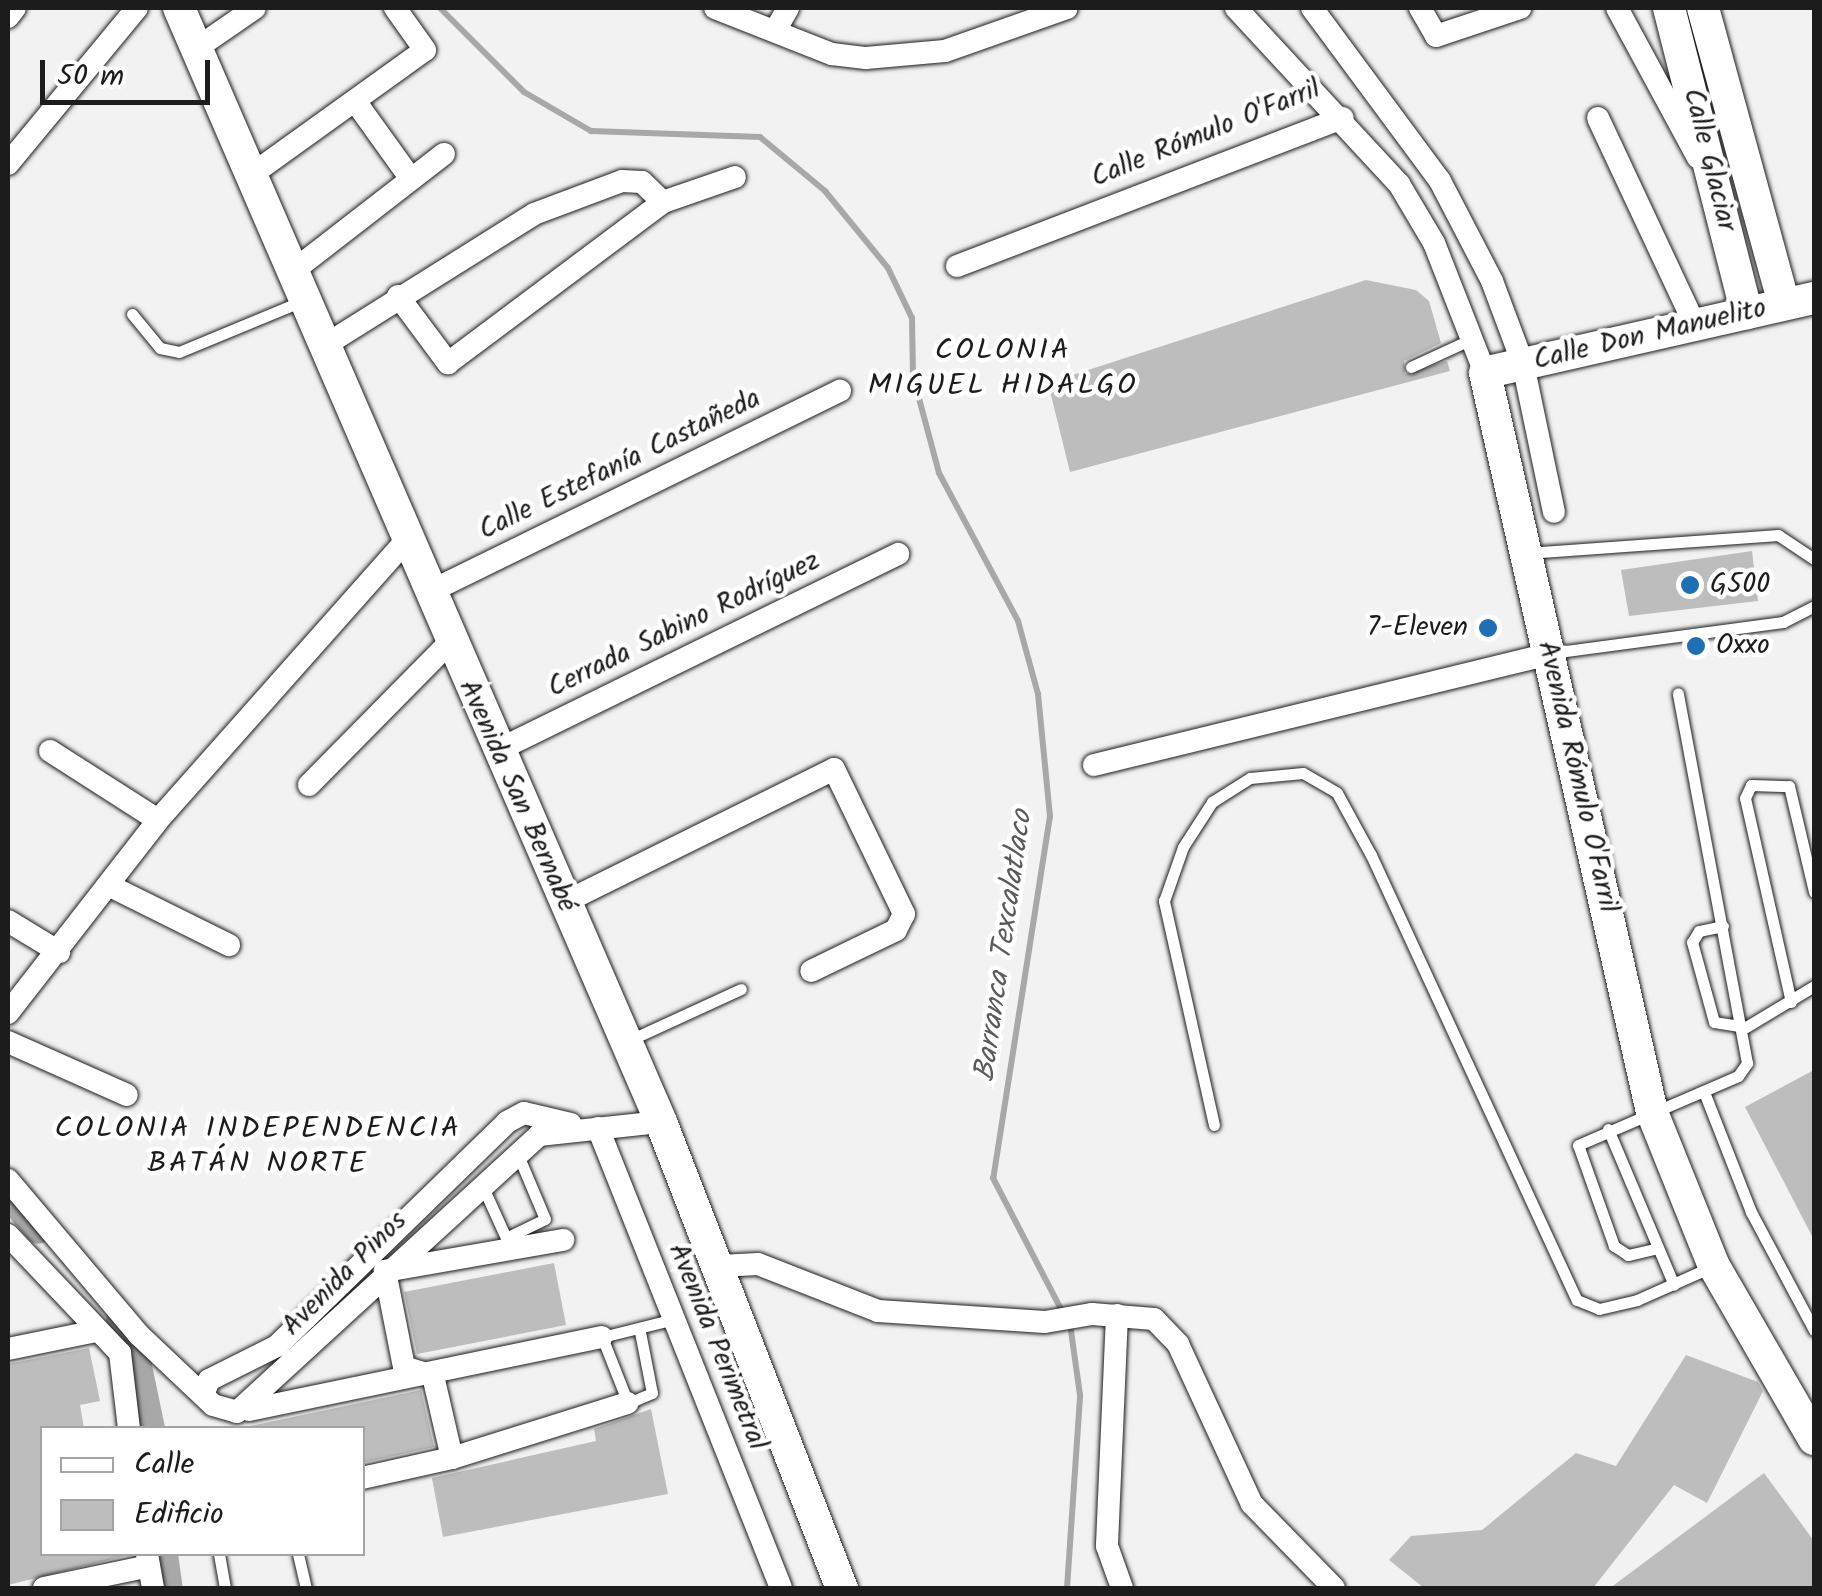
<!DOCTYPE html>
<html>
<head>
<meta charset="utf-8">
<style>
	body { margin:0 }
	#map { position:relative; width:1822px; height:1596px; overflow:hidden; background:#f2f2f2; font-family:Kalam,sans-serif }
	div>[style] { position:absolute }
	.stream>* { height:6px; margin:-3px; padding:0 3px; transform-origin:3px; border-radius:3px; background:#a8a8a8 }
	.canal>* { height:25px; margin:-12.5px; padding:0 12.5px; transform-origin:12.5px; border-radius:12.5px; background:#a8a8a8 }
	.building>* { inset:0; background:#bdbdbd }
	.roads { filter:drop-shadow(0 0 2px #1c1c1c) drop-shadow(0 0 2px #1c1c1c) }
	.lane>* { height:11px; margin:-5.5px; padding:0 5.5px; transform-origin:5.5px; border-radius:5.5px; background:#fff }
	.street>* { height:22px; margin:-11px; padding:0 11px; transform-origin:11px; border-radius:11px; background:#fff }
	.secondary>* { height:32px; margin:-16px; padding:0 16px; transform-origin:16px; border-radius:16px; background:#fff }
	.dots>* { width:28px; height:28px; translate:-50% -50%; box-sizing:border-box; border:5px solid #fff; border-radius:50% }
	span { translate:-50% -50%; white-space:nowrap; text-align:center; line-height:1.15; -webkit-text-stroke:9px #fff; paint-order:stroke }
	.street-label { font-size:28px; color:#1c1c1c }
	.poi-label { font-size:28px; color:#1c1c1c }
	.left { translate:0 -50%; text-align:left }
	.right { translate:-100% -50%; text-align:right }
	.neighbourhood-label { font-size:30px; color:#1c1c1c; letter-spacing:2.5px }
	.water-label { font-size:30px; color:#5b5b5b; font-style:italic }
	.frame { position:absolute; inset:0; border:10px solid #1c1c1c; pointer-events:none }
	.legend { position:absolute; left:40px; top:1426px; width:325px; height:130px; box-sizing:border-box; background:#fff; border:2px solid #a4a4a4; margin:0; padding:12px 18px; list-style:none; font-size:30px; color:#1c1c1c }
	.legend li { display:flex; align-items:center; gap:20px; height:50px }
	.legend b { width:50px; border:2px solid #a4a4a4 }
	.scale { position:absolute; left:40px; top:60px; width:170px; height:45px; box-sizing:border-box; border:5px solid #1c1c1c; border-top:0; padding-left:12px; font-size:30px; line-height:35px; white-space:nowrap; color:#1c1c1c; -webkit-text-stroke:8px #fff; paint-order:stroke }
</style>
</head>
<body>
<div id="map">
	<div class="stream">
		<div style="left:440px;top:8px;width:119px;rotate:45deg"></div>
		<div style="left:524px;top:92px;width:78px;rotate:30.2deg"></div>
		<div style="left:591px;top:131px;width:169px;rotate:2deg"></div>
		<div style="left:760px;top:137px;width:85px;rotate:39.7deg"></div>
		<div style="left:825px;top:191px;width:99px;rotate:50.7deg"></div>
		<div style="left:888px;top:268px;width:55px;rotate:64.4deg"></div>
		<div style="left:912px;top:318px;width:58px;rotate:89deg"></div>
		<div style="left:913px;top:376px;width:100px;rotate:75deg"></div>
		<div style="left:939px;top:473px;width:168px;rotate:61.9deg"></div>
		<div style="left:1018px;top:621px;width:76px;rotate:74.7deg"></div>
		<div style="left:1038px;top:694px;width:123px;rotate:84.4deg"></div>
		<div style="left:1050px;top:816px;width:366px;rotate:98.9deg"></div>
		<div style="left:993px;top:1178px;width:152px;rotate:62.6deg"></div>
		<div style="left:1067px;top:1588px;width:193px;rotate:-86.1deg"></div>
		<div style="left:1080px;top:1395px;width:72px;rotate:-98deg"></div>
	</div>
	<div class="canal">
		<div style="left:8px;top:1197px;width:45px;rotate:48.6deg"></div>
		<div style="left:118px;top:1320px;width:23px;rotate:49deg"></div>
		<div style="left:133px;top:1337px;width:93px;rotate:78.2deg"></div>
		<div style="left:165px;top:1554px;width:34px;rotate:82deg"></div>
	</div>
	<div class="building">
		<div style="clip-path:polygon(1366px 280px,1416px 290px,1429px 301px,1441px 343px,1404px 361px,1405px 374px,1447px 361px,1450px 371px,1070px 472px,1048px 383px)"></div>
		<div style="clip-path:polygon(1752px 551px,1758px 601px,1629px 616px,1621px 570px)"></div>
		<div style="clip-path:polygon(1814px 1070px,1814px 1240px,1745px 1107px)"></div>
		<div style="clip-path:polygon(554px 1263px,566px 1325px,417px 1354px,404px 1292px)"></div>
		<div style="clip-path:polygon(89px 1348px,100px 1401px,80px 1405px,84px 1428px,42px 1428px,42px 1554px,125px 1556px,8px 1585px,8px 1364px)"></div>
		<div style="clip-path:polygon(1686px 1355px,1758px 1382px,1763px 1391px,1707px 1503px,1674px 1485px,1593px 1588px,1424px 1588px,1389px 1560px,1411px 1536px,1482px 1530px,1576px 1453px,1616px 1466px)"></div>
		<div style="clip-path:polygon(421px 1390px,434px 1447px,362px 1463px,362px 1428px,241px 1428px)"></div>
		<div style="clip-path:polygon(651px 1409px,668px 1494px,443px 1537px,432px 1478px,596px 1441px,594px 1429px)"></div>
		<div style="clip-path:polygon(1764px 1473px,1814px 1541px,1814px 1588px,1610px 1588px)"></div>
	</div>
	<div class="roads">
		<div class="lane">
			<div style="left:132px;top:314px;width:44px;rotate:50.5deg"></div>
			<div style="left:160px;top:348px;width:19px;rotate:12deg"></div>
			<div style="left:179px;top:352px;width:133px;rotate:-22.5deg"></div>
			<div style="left:1411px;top:367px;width:69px;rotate:-24.7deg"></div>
			<div style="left:1527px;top:553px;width:252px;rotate:-4.1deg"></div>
			<div style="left:1778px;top:535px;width:43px;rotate:33.7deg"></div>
			<div style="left:1551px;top:653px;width:234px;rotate:-7.6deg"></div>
			<div style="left:1783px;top:622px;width:35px;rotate:-27deg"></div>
			<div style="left:1723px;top:926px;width:25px;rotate:168deg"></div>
			<div style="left:1699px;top:931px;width:13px;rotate:122deg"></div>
			<div style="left:1692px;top:942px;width:83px;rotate:74.6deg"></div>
			<div style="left:1714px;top:1022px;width:32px;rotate:9deg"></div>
			<div style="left:1746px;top:1027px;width:79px;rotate:-31.1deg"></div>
			<div style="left:1791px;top:1002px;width:209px;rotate:-102.7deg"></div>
			<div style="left:1745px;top:798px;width:14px;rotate:-65deg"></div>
			<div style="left:1751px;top:785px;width:38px;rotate:2deg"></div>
			<div style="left:1789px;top:786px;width:109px;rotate:76.7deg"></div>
			<div style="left:630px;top:1040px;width:122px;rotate:-24.7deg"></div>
			<div style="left:1704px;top:1092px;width:129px;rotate:68.6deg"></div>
			<div style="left:1751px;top:1212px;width:134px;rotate:61.9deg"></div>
			<div style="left:1214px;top:1125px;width:230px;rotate:-102.6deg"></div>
			<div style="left:1164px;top:901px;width:57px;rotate:-70.6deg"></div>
			<div style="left:1183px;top:847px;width:54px;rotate:-57.2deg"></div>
			<div style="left:1212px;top:802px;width:45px;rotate:-32.3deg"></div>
			<div style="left:1250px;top:778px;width:53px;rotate:-5.4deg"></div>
			<div style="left:1303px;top:773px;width:39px;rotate:30deg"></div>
			<div style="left:1337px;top:793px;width:71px;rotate:61.3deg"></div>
			<div style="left:1371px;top:855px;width:490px;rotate:65.2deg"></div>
			<div style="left:1577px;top:1300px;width:24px;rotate:22deg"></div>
			<div style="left:1599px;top:1309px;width:39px;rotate:-13deg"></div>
			<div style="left:1637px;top:1300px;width:79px;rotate:-24deg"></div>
			<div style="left:1608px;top:1129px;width:169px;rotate:67.1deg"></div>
			<div style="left:482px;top:1185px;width:58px;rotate:65.6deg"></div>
			<div style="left:506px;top:1238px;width:43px;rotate:-26deg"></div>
			<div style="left:545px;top:1219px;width:69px;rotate:-112.9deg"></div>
			<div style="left:1654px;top:1249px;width:27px;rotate:167deg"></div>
			<div style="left:1628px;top:1255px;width:17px;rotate:-147deg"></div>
			<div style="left:1614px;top:1246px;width:107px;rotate:-109.6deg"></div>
			<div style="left:1578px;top:1145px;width:174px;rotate:-23.3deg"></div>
			<div style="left:1738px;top:1076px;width:16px;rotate:-55deg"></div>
			<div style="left:1747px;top:1063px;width:376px;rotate:-100.6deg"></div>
			<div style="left:640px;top:1332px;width:62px;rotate:78.9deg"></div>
			<div style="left:652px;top:1393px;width:26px;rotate:157deg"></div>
			<div style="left:628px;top:1403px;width:71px;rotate:-111.5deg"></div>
			<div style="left:602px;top:1337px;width:74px;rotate:-14deg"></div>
			<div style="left:219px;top:1554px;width:35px;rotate:80deg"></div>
			<div style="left:298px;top:1554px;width:35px;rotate:77deg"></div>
		</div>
		<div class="street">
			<div style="left:715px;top:8px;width:126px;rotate:21.5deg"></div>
			<div style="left:832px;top:54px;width:34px;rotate:7deg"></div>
			<div style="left:866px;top:58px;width:79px;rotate:-5.1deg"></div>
			<div style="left:945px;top:51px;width:129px;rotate:-19.4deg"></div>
			<div style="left:1236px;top:8px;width:240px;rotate:47.2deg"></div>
			<div style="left:1399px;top:184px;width:69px;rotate:59.3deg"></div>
			<div style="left:1434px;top:243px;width:140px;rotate:68.6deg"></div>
			<div style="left:1312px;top:8px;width:215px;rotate:53.5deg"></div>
			<div style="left:1440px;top:181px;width:113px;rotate:62.5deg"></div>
			<div style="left:1492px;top:281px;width:89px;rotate:69.5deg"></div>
			<div style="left:1523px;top:364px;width:151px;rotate:78.2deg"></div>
			<div style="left:1420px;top:8px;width:32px;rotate:60deg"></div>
			<div style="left:1436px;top:36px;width:89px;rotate:-18.4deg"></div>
			<div style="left:1617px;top:8px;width:170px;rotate:61.6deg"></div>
			<div style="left:8px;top:17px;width:11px;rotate:-52deg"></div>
			<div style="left:776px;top:29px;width:24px;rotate:-60deg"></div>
			<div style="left:197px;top:48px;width:70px;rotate:-34.6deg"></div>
			<div style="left:355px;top:101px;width:96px;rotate:54.3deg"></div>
			<div style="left:1598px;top:118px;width:229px;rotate:64.9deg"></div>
			<div style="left:8px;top:164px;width:202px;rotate:-50.4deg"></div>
			<div style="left:251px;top:175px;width:214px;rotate:-35.7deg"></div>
			<div style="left:425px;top:50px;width:52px;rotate:-125.5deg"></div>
			<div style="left:957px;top:266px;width:413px;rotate:-21deg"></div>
			<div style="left:293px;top:271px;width:191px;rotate:-37.8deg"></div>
			<div style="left:398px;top:296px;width:84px;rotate:53.3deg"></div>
			<div style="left:448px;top:363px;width:269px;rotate:-36.8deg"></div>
			<div style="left:663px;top:202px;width:76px;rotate:-19.1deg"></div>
			<div style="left:327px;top:344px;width:244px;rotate:-32.1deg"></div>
			<div style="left:534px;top:214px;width:94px;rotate:-20.6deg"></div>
			<div style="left:622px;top:181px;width:20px;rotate:3deg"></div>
			<div style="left:642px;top:182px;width:29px;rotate:44deg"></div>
			<div style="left:427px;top:593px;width:460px;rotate:-26.1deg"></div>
			<div style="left:50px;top:751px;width:128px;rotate:32.6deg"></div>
			<div style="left:496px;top:751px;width:448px;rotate:-26.1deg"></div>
			<div style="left:1094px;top:765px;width:467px;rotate:-13.7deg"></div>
			<div style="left:309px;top:785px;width:199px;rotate:-45.4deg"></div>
			<div style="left:110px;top:886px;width:133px;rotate:26.4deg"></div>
			<div style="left:565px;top:902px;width:300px;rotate:-26.3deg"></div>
			<div style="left:834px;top:769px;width:161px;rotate:64.2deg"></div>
			<div style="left:904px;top:914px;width:18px;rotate:117deg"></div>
			<div style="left:896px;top:930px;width:94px;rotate:154.2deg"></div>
			<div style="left:8px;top:921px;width:60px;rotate:31.3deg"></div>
			<div style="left:8px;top:1013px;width:244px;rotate:-52.1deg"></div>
			<div style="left:158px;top:820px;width:373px;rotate:-48.4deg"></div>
			<div style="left:8px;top:1042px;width:130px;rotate:24deg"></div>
			<div style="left:598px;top:1128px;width:495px;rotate:68.3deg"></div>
			<div style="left:8px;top:1180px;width:202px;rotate:49.8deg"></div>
			<div style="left:138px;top:1334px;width:103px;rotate:43.4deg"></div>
			<div style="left:213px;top:1405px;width:25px;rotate:16deg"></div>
			<div style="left:237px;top:1412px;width:410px;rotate:-42.5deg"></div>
			<div style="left:539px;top:1135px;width:123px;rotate:-6.1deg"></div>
			<div style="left:8px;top:1235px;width:163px;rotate:46.5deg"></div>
			<div style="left:120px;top:1353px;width:76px;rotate:83.2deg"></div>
			<div style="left:720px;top:1266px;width:38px;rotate:-3deg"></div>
			<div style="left:758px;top:1264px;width:129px;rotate:21.4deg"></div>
			<div style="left:878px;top:1311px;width:167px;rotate:3.8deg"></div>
			<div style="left:1045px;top:1322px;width:48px;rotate:-9.7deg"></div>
			<div style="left:1092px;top:1314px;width:62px;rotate:4.6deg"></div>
			<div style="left:1154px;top:1319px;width:35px;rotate:46deg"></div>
			<div style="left:1178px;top:1344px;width:176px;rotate:65.2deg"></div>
			<div style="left:1252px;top:1504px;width:117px;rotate:45.7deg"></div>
			<div style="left:1117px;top:1315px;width:231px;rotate:92.5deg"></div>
			<div style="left:1107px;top:1546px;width:45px;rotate:70.3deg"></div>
			<div style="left:8px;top:1349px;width:90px;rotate:-11.6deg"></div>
			<div style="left:203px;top:1395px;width:16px;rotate:-68deg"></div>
			<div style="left:209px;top:1380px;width:76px;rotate:-26.6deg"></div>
			<div style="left:277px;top:1346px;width:321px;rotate:-44.2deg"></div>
			<div style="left:507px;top:1122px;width:19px;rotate:-28deg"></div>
			<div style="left:524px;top:1113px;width:48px;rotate:13.2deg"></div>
			<div style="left:249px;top:1410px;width:360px;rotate:-11.7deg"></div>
			<div style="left:452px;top:1458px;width:184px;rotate:-17.4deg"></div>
			<div style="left:362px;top:1478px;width:92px;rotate:-12.5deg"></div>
			<div style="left:452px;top:1458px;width:84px;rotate:-103deg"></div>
			<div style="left:433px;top:1376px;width:30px;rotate:-163deg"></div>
			<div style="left:404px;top:1367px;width:98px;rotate:-101.2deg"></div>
			<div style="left:385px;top:1271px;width:181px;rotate:-9.9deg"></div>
			<div style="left:147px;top:1554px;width:35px;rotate:80deg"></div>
			<div style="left:44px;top:1588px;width:107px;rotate:-11.8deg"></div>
		</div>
		<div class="secondary">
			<div style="left:179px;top:8px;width:1214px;rotate:66.6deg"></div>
			<div style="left:661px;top:1122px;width:500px;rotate:68.8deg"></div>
			<div style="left:1669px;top:8px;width:315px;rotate:75.7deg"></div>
			<div style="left:1703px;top:8px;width:307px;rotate:74.7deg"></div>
			<div style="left:1814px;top:298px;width:337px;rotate:167.2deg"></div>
			<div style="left:1485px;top:373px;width:758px;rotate:77.27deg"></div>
			<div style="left:1652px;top:1112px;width:166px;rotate:68.1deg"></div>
			<div style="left:1714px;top:1266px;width:200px;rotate:60deg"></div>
		</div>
	</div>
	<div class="dots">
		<div style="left:1690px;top:585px;background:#1f6fb2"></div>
		<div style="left:1488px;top:628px;background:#1f6fb2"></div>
		<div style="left:1696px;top:646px;background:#1f6fb2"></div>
	</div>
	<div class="street-label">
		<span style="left:1206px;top:134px;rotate:-22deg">Calle Rómulo O'Farril</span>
		<span style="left:1709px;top:160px;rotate:76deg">Calle Glaciar</span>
		<span style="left:1650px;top:335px;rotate:-13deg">Calle Don Manuelito</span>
		<span style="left:620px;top:465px;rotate:-26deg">Calle Estefanía Castañeda</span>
		<span style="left:684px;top:625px;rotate:-26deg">Cerrada Sabino Rodríguez</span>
		<span style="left:1577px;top:777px;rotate:77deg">Avenida Rómulo O'Farril</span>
		<span style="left:517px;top:796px;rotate:66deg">Avenida San Bernabé</span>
		<span style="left:345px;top:1274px;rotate:-45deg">Avenida Pinos</span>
		<span style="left:717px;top:1347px;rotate:68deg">Avenida Perimetral</span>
	</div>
	<div class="poi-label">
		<span class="left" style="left:1710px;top:585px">G500</span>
		<span class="right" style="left:1468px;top:628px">7-Eleven</span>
		<span class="left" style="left:1716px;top:646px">Oxxo</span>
	</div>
	<div class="neighbourhood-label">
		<span style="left:1003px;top:368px">COLONIA<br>MIGUEL HIDALGO</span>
		<span style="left:258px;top:1146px">COLONIA INDEPENDENCIA<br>BATÁN NORTE</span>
	</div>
	<div class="water-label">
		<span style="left:1004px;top:946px;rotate:-82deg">Barranca Texcalatlaco</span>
	</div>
	<div class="frame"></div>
	<ul class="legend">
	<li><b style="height:12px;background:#fff"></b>Calle</li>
	<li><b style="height:28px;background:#bdbdbd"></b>Edificio</li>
	</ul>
	<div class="scale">50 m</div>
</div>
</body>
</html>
